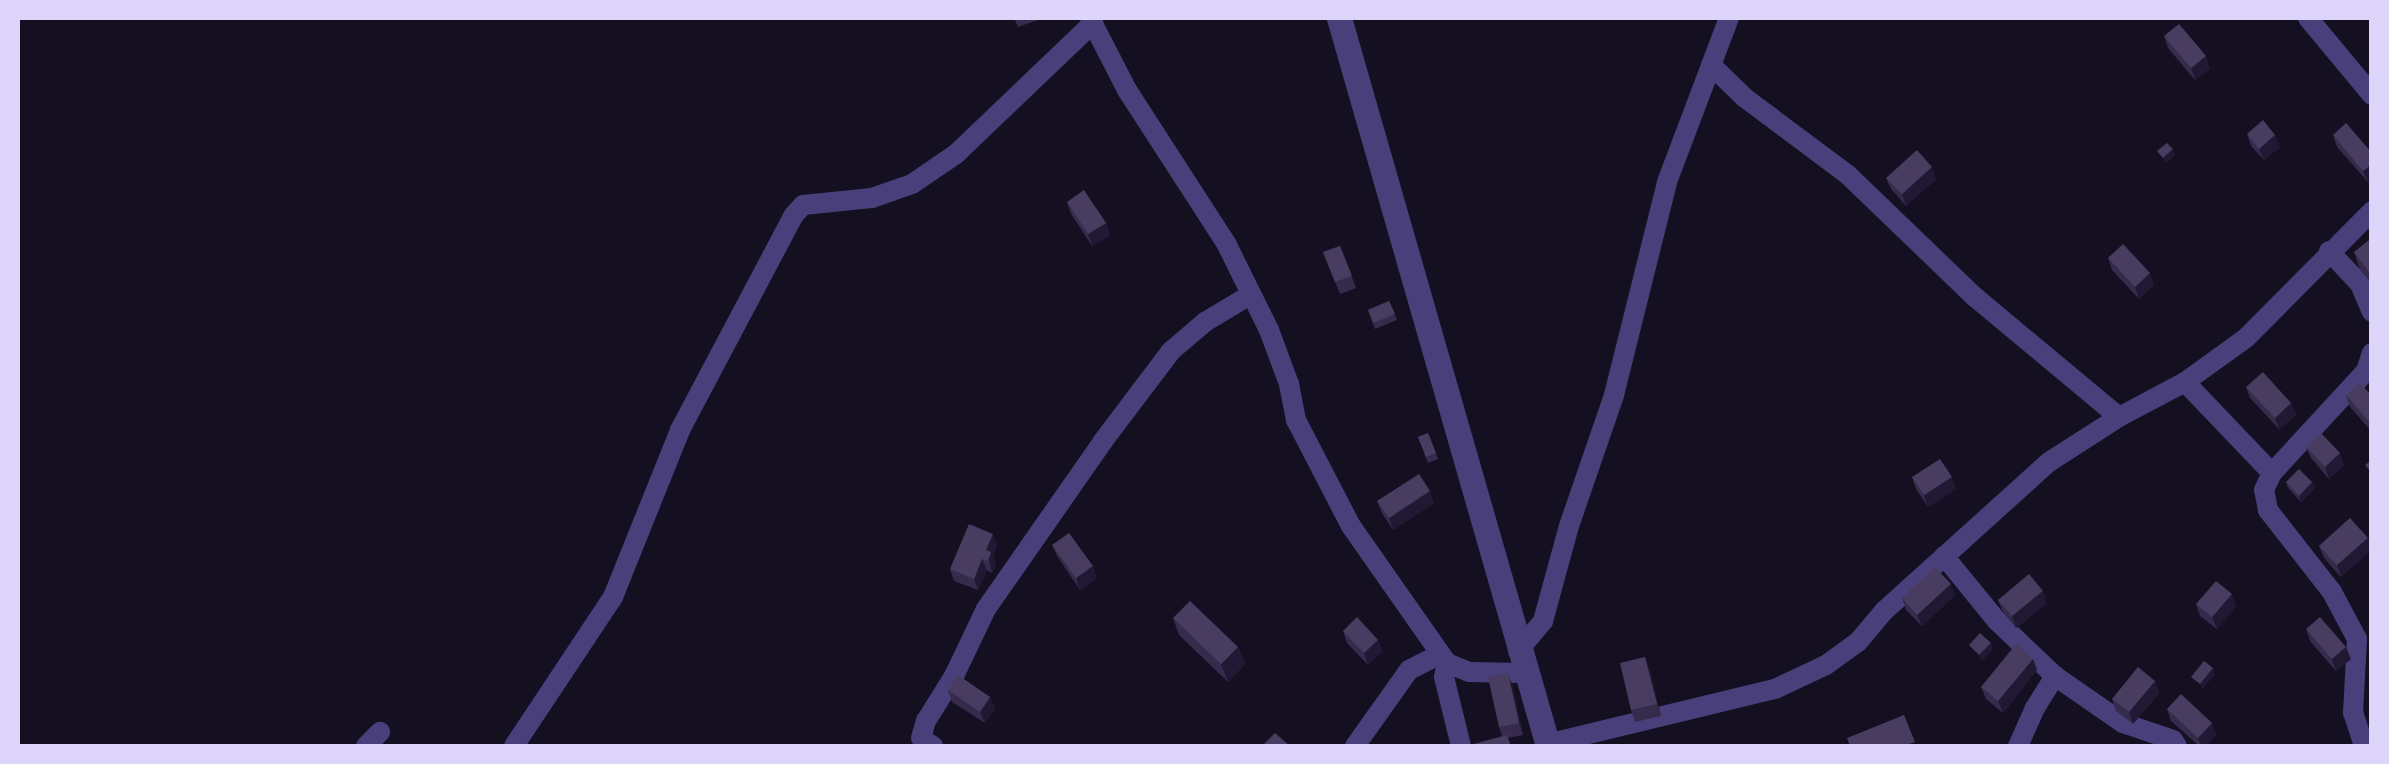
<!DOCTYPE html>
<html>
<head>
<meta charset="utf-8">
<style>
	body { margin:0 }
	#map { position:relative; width:2389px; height:764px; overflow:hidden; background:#151021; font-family:"Nunito Sans",sans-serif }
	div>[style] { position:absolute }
	.minor>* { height:20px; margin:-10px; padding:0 10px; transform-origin:10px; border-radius:10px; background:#49407b }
	.tertiary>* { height:25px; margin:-12.5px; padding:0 12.5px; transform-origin:12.5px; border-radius:12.5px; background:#49407b }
	.wall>* { inset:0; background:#362b4d }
	.shaded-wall>* { inset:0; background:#211834 }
	.building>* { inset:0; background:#483d60 }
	span { translate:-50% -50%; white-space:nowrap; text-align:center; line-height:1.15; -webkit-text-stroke:9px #151021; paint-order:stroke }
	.frame { position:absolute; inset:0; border:20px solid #ded5fa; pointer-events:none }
</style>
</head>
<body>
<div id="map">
	<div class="minor">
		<div style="left:1090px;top:18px;width:81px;rotate:62.8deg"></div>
		<div style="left:1127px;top:90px;width:182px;rotate:57.1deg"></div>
		<div style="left:1226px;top:243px;width:97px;rotate:63.7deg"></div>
		<div style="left:1269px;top:330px;width:58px;rotate:69.7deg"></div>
		<div style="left:1289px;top:384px;width:37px;rotate:79deg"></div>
		<div style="left:1296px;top:420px;width:119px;rotate:62.6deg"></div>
		<div style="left:1351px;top:526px;width:167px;rotate:55deg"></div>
		<div style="left:1447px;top:663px;width:24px;rotate:22deg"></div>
		<div style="left:1469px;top:672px;width:55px;rotate:1deg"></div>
		<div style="left:2308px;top:18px;width:100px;rotate:50.3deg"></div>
		<div style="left:1711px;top:65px;width:47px;rotate:44.1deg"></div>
		<div style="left:1745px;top:98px;width:127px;rotate:36.7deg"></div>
		<div style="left:1847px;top:174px;width:178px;rotate:43.9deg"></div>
		<div style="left:1975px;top:297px;width:187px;rotate:39.8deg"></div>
		<div style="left:2329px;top:251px;width:45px;rotate:46.8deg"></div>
		<div style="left:2360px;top:284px;width:30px;rotate:67deg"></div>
		<div style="left:2185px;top:382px;width:126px;rotate:46.3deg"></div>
		<div style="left:1944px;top:556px;width:84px;rotate:50.8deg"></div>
		<div style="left:1997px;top:621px;width:80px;rotate:43.5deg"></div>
		<div style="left:2055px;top:676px;width:83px;rotate:34.7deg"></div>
		<div style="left:2123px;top:723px;width:53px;rotate:18.8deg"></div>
		<div style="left:2173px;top:740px;width:7px;rotate:56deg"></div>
		<div style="left:1518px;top:651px;width:39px;rotate:-50deg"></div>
		<div style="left:1543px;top:621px;width:98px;rotate:-74.7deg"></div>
		<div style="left:1569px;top:526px;width:139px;rotate:-71deg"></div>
		<div style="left:1614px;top:395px;width:219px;rotate:-76deg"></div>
		<div style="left:1667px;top:182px;width:175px;rotate:-69.3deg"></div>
		<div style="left:1447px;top:663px;width:14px;rotate:102deg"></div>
		<div style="left:1444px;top:677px;width:71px;rotate:76.2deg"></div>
		<div style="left:1547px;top:744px;width:235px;rotate:-13.6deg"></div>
		<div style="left:1775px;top:689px;width:56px;rotate:-25.2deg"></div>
		<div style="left:1826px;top:665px;width:39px;rotate:-36deg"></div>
		<div style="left:1858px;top:642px;width:40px;rotate:-50deg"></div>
		<div style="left:1884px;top:611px;width:222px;rotate:-42.1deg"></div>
		<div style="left:2049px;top:462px;width:83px;rotate:-32.7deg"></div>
		<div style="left:2119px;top:417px;width:75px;rotate:-27.9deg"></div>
		<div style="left:2185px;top:382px;width:75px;rotate:-35.8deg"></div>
		<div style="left:2246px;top:338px;width:179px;rotate:-45.2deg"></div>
		<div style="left:366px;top:746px;width:20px;rotate:-45deg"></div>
		<div style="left:514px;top:746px;width:179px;rotate:-56.4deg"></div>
		<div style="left:613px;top:597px;width:180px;rotate:-68.1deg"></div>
		<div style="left:680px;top:430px;width:243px;rotate:-62.1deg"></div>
		<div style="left:794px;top:215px;width:13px;rotate:-48deg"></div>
		<div style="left:803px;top:205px;width:69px;rotate:-5.8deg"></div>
		<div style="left:872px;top:198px;width:42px;rotate:-19.3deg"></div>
		<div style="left:912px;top:184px;width:53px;rotate:-34.3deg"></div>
		<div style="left:956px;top:154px;width:190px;rotate:-43.7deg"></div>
		<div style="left:933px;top:746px;width:14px;rotate:-146deg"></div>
		<div style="left:921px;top:738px;width:18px;rotate:-74deg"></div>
		<div style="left:926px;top:721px;width:53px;rotate:-58.1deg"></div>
		<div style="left:954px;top:676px;width:74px;rotate:-64.5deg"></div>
		<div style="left:986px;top:609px;width:205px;rotate:-55.1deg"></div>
		<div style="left:1103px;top:441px;width:113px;rotate:-52.9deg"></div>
		<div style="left:1171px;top:351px;width:45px;rotate:-40.5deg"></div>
		<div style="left:1205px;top:322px;width:52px;rotate:-31deg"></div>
		<div style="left:1355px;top:746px;width:93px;rotate:-54.6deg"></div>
		<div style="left:1409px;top:670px;width:33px;rotate:-27deg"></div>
		<div style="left:2018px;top:746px;width:42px;rotate:-65.9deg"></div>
		<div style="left:2035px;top:708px;width:38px;rotate:-58deg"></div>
		<div style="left:2364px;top:746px;width:35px;rotate:-108deg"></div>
		<div style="left:2353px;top:713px;width:74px;rotate:-86.9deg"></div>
		<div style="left:2357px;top:639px;width:53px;rotate:-118deg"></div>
		<div style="left:2332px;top:592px;width:104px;rotate:-128deg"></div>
		<div style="left:2268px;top:510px;width:20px;rotate:-101deg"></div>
		<div style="left:2264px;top:490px;width:19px;rotate:-65deg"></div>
		<div style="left:2272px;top:473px;width:139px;rotate:-47.3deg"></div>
		<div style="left:2366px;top:371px;width:19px;rotate:-72deg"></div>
	</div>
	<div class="tertiary">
		<div style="left:1339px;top:18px;width:757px;rotate:73.98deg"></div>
	</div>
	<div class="wall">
		<div style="clip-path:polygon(1014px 18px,1044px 18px,1018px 27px)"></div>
		<div style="clip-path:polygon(2164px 36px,2210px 68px,2195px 80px,2168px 48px)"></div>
		<div style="clip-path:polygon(2247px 134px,2280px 147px,2264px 160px,2251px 146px)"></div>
		<div style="clip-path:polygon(2333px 135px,2372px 153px,2372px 179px,2368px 182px,2337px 147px)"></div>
		<div style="clip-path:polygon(1886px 178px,1936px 179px,1906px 206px,1891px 189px)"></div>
		<div style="clip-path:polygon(1067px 202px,1106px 223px,1110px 235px,1092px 246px,1071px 214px)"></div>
		<div style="clip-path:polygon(2372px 238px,2372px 284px,2360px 270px,2354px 252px)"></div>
		<div style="clip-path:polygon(1340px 246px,1356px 288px,1340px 294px,1323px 252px)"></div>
		<div style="clip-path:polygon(2108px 258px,2154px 285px,2139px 299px,2112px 270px)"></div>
		<div style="clip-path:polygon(1389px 301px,1397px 320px,1375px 329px,1368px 310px)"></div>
		<div style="clip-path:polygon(2246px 387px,2291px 403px,2296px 415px,2279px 429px,2250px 398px)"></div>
		<div style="clip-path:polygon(2346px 395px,2372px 396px,2372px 432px,2350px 407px)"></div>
		<div style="clip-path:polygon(1428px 433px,1438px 459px,1428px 463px,1418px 437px)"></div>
		<div style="clip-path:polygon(2306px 447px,2344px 465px,2329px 479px,2311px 458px)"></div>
		<div style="clip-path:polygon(1912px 477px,1956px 489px,1928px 507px,1916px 489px)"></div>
		<div style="clip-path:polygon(2286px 482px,2312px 482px,2315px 488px,2301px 502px,2288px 488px)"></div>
		<div style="clip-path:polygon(1377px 501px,1434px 503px,1393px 530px,1382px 513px)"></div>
		<div style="clip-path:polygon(2350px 518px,2341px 577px,2324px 558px,2319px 546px)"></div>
		<div style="clip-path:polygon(1052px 545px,1097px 578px,1080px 590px,1057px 556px)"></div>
		<div style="clip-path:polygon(997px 546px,993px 556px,996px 564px,992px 573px,987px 570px,978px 590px,954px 581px,950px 569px)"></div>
		<div style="clip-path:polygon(1955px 595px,1922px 626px,1906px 610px,1902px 598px)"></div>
		<div style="clip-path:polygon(1998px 600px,2047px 603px,2016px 628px,2003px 612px)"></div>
		<div style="clip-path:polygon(2196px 604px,2236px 606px,2217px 629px,2200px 616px)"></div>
		<div style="clip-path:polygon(1173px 618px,1238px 647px,1245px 664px,1228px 682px,1179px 635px)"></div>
		<div style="clip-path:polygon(2306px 629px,2351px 659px,2336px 671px,2310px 641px)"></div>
		<div style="clip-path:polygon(1343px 631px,1383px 651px,1368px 665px,1347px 643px)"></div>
		<div style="clip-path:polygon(1645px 657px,1661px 716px,1635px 722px,1631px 710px)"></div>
		<div style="clip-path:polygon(2033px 659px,2037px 670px,2003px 713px,1986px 699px,1981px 687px)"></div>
		<div style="clip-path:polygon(2155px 681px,2159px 693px,2133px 724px,2116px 711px,2112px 699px)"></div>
		<div style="clip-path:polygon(1512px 685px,1523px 735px,1508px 738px,1502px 736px,1499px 727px)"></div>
		<div style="clip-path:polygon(948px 690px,990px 697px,995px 708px,985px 723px,952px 702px)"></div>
		<div style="clip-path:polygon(2167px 709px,2212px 723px,2216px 735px,2205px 746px,2199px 746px,2171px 721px)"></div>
	</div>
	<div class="shaded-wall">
		<div style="clip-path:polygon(2206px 56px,2210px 68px,2195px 80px,2191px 68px)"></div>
		<div style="clip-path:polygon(2275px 135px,2280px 147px,2264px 160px,2259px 149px)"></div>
		<div style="clip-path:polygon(2173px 149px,2175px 155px,2165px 164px,2163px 158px)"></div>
		<div style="clip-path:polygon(2372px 164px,2372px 179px,2368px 182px,2363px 171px)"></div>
		<div style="clip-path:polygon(1932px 167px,1936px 179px,1906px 206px,1902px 194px)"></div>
		<div style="clip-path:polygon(1106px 223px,1110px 235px,1092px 246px,1088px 234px)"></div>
		<div style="clip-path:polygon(2150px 273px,2154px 285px,2139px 299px,2135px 287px)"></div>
		<div style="clip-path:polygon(2291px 403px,2296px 415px,2279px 429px,2275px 418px)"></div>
		<div style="clip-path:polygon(2340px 453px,2344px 465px,2329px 479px,2325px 467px)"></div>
		<div style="clip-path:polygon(1952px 477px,1956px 489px,1928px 507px,1924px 495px)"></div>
		<div style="clip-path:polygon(2312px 482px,2315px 488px,2301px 502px,2299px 496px)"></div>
		<div style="clip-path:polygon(1430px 491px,1434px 503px,1393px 530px,1389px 518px)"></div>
		<div style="clip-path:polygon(993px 534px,997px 546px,993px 556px,996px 564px,992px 573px,986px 550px)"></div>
		<div style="clip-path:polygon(2368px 538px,2372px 550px,2341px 577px,2337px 565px)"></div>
		<div style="clip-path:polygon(982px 559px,987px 570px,978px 590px,974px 579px)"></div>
		<div style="clip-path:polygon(1093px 566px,1097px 578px,1080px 590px,1076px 578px)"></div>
		<div style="clip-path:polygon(1951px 584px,1955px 595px,1922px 626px,1917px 615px)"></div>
		<div style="clip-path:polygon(2043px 591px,2047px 603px,2016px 628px,2012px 616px)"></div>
		<div style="clip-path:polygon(2232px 594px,2236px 606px,2217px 629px,2212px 617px)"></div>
		<div style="clip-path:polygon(1378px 640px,1383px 651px,1368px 665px,1364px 653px)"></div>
		<div style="clip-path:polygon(1991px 643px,1993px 649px,1982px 661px,1979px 655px)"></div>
		<div style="clip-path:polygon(1238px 647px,1245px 664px,1228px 682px,1221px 664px)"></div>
		<div style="clip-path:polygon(2346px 647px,2351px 659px,2336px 671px,2332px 659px)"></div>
		<div style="clip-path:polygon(1645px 657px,1650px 669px,1661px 716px,1657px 704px)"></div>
		<div style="clip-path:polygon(2033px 659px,2037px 670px,2003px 713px,1998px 701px)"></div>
		<div style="clip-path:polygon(2213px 668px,2215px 674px,2202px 690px,2200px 684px)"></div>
		<div style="clip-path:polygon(1508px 673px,1512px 685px,1523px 735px,1519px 723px)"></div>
		<div style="clip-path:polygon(2155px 681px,2159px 693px,2133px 724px,2129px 712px)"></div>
		<div style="clip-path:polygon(990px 697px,995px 708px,985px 723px,980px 712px)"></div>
		<div style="clip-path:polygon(2212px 723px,2216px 735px,2205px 746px,2201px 746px,2198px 738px)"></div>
	</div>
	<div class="building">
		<div style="clip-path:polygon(2179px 24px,2206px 56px,2191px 68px,2164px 36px)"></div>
		<div style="clip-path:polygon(2263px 120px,2275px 135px,2259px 149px,2247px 134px)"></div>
		<div style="clip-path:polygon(2346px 123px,2372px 153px,2372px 164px,2363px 171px,2333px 135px)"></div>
		<div style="clip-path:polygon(2167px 143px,2173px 149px,2163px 158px,2157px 151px)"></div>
		<div style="clip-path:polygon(1917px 150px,1932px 167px,1902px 194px,1886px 178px)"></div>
		<div style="clip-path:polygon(1084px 190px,1106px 223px,1088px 234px,1067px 202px)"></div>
		<div style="clip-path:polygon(2372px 238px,2372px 272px,2370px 273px,2354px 252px)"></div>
		<div style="clip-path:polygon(2123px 244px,2150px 273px,2135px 287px,2108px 258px)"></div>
		<div style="clip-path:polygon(1340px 246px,1352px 276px,1335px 282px,1323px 252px)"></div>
		<div style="clip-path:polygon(1389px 301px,1395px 314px,1373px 323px,1368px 310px)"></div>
		<div style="clip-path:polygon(2263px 372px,2291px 403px,2275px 418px,2246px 387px)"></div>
		<div style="clip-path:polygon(2360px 383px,2372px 396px,2372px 425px,2346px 395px)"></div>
		<div style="clip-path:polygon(1428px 433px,1436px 453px,1426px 457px,1418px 437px)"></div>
		<div style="clip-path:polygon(2321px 433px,2340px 453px,2325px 467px,2306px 447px)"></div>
		<div style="clip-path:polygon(1940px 459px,1952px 477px,1924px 495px,1912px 477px)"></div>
		<div style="clip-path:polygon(2372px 460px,2372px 473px,2365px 465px)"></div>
		<div style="clip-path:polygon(2299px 469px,2312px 482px,2299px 496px,2286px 482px)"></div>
		<div style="clip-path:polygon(1419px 474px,1430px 491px,1389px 518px,1377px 501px)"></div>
		<div style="clip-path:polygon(2350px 518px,2368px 538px,2337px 565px,2319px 546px)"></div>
		<div style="clip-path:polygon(969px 524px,993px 534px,986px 550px,991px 552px,988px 561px,982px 559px,974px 579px,950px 569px)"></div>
		<div style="clip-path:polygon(1069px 533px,1093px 566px,1076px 578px,1052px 545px)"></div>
		<div style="clip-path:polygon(1935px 567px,1951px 584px,1917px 615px,1902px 598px)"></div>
		<div style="clip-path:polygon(2029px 574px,2043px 591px,2012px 616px,1998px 600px)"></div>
		<div style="clip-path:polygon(2216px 581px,2232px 594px,2212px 617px,2196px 604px)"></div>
		<div style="clip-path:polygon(1190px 601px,1238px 647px,1221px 664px,1173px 618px)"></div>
		<div style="clip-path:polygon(1357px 617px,1378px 640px,1364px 653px,1343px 631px)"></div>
		<div style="clip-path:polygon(2320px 617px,2346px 647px,2332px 659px,2306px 629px)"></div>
		<div style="clip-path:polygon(1980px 633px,1991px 643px,1979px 655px,1969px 645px)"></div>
		<div style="clip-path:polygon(2016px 644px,2033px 659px,1998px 701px,1981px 687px)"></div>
		<div style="clip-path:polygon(1645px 657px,1657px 704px,1631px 710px,1620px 663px)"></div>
		<div style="clip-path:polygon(2204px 661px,2213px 668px,2200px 684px,2191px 677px)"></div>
		<div style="clip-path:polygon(2138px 667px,2155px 681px,2129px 712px,2112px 699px)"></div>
		<div style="clip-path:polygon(1508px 673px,1519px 723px,1499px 727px,1488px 677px)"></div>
		<div style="clip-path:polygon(958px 675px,990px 697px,980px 712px,948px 690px)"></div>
		<div style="clip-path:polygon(2181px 694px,2212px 723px,2198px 738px,2167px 709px)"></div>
		<div style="clip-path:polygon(1904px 715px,1915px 742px,1903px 746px,1850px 746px,1847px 738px)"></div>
		<div style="clip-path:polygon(1275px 733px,1290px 746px,1262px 746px)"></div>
		<div style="clip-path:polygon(1507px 735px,1511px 746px,1466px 746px)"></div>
	</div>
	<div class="frame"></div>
</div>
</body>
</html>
